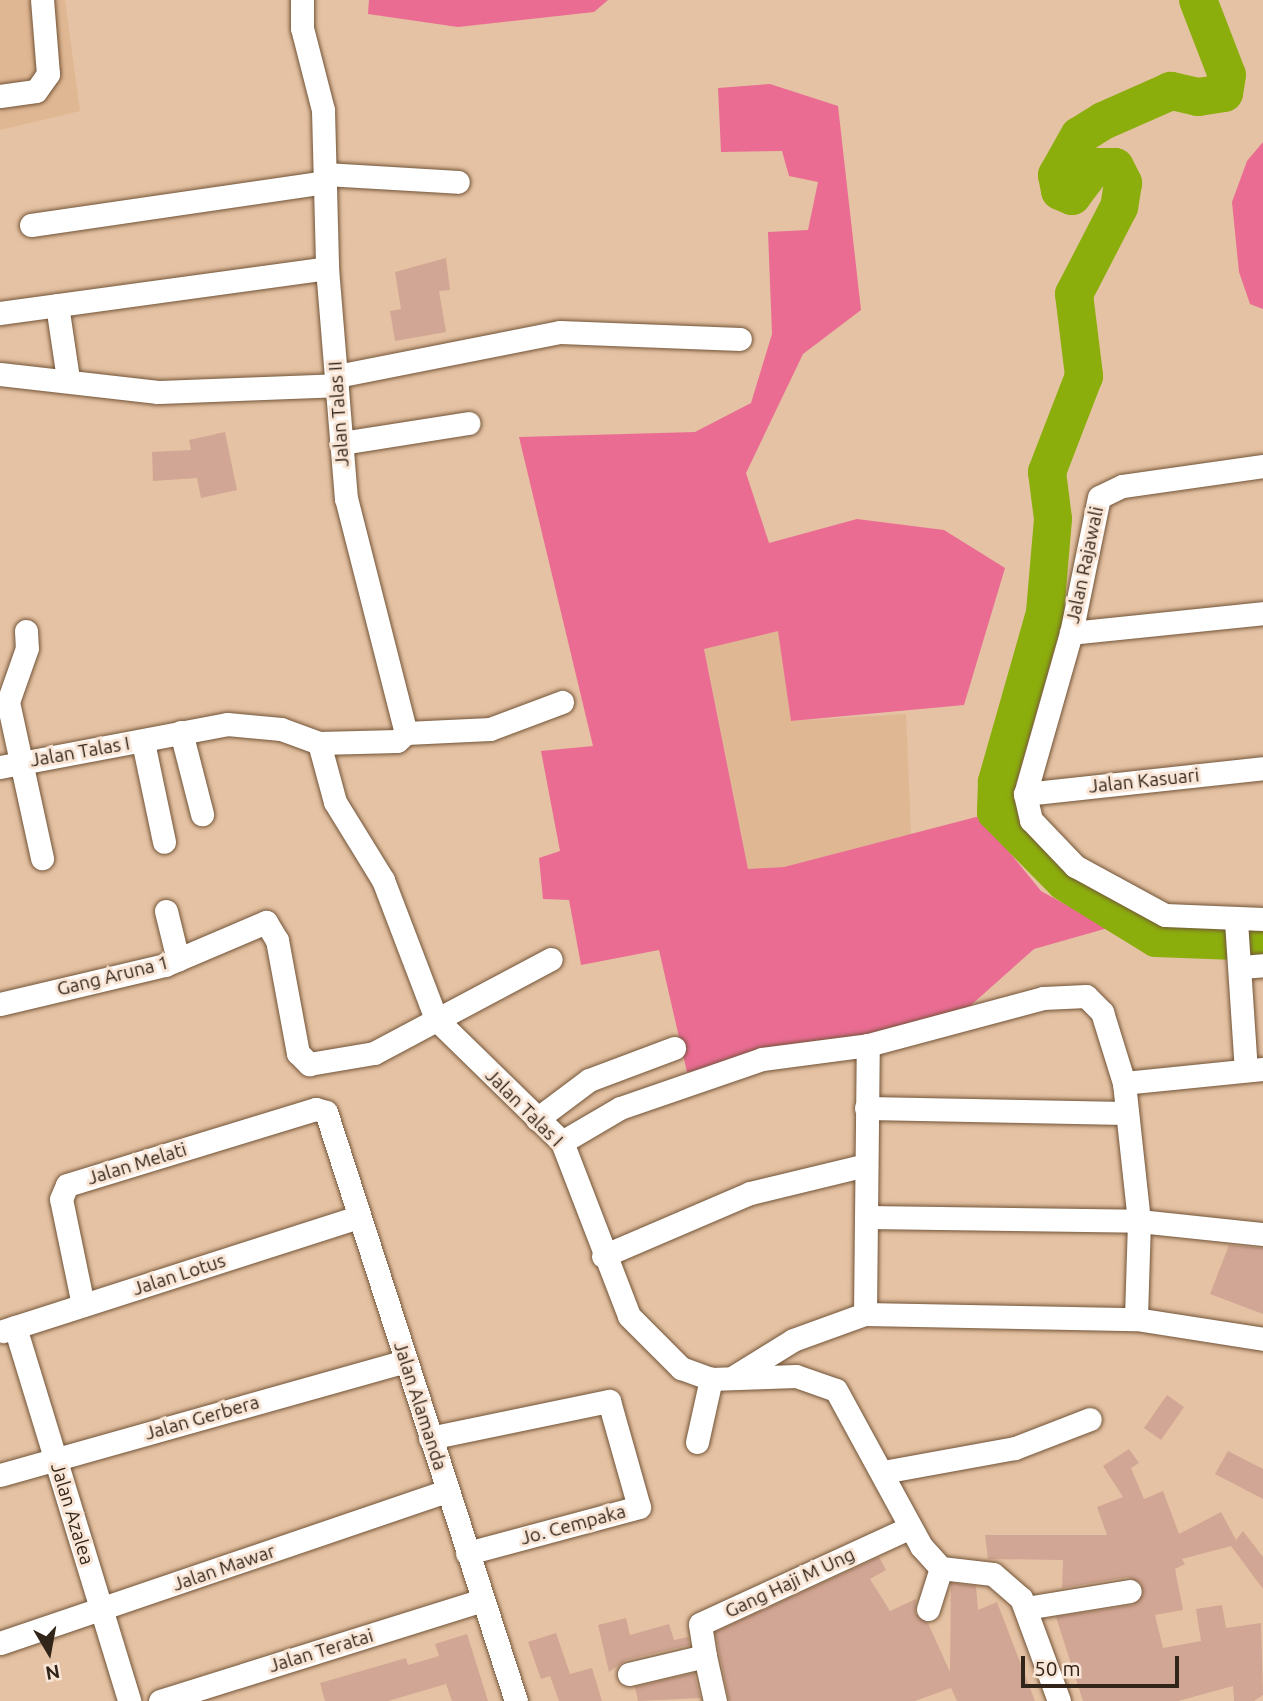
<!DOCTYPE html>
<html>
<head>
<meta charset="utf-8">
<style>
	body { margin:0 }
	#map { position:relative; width:1263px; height:1701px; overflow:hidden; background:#e5c2a3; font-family:Ubuntu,sans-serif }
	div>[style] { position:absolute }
	.built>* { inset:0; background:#e0b793 }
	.green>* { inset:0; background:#ea6c93 }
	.river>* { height:38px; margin:-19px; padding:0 19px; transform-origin:19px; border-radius:19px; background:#8cae0d }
	.building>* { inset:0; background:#d2a694 }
	.roads { filter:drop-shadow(0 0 2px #725438) drop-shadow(0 0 2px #725438) }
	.minor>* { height:23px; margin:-11.5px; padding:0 11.5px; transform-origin:11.5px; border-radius:11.5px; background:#fff }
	span { translate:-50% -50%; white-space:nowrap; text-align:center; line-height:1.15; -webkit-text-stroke:6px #f9e6d7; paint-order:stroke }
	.street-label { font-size:19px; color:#312418 }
	.north { position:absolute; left:14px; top:1617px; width:70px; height:70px; -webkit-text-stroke:5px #f9e6d7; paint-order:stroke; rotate:170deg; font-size:19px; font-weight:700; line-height:28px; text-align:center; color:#312418 }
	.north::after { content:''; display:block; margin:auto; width:24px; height:32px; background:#312418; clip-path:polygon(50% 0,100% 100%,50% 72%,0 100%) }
	.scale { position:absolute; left:1021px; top:1656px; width:158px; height:32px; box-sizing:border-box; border:4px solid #312418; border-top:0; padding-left:9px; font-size:21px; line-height:24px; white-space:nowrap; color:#312418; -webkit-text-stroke:5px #f9e6d7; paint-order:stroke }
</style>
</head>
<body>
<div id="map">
	<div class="built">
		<div style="clip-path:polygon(0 0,65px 0,80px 111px,0 130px)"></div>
		<div style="clip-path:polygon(779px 630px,791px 721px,906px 714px,911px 834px,784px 867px,748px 869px,704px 649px)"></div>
	</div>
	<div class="green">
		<div style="clip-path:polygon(369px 0,608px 0,594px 12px,458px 27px,368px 14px)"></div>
		<div style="clip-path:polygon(770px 84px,838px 106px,861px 310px,803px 354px,746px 473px,769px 543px,857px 519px,944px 530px,1005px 568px,964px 705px,791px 721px,778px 631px,704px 649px,748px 869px,784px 867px,980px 816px,1041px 891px,1108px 928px,1034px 949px,970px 1006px,927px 1023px,687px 1072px,659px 950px,581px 965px,569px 900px,543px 899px,539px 858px,560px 851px,541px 751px,593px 746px,519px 437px,695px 432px,751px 403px,772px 334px,768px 232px,808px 230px,818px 182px,789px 176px,782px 151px,721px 152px,718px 88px)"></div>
		<div style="clip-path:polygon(1263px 142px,1263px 309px,1250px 304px,1239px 272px,1232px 202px,1247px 161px)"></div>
	</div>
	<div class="river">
		<div style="left:1198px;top:0;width:80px;rotate:68.9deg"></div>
		<div style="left:1227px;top:75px;width:18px;rotate:99deg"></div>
		<div style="left:1224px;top:93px;width:26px;rotate:171deg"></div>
		<div style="left:1198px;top:97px;width:28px;rotate:-167deg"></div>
		<div style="left:1171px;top:91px;width:74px;rotate:156.2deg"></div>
		<div style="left:1103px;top:121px;width:28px;rotate:148deg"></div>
		<div style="left:1079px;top:136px;width:45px;rotate:119.4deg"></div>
		<div style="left:1057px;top:175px;width:16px;rotate:79deg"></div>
		<div style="left:1060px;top:191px;width:13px;rotate:23deg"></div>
		<div style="left:1072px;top:196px;width:36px;rotate:-53deg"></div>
		<div style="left:1094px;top:167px;width:21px"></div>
		<div style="left:1115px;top:167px;width:18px;rotate:63deg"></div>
		<div style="left:1123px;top:183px;width:24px;rotate:99deg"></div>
		<div style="left:1119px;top:207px;width:98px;rotate:117.3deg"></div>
		<div style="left:1074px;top:294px;width:83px;rotate:83deg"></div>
		<div style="left:1084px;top:376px;width:103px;rotate:111.1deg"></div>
		<div style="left:1047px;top:472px;width:47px;rotate:82.7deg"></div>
		<div style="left:1053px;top:519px;width:94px;rotate:94.9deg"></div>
		<div style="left:1045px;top:613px;width:176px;rotate:105.9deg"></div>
		<div style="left:997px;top:782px;width:30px;rotate:92deg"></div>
		<div style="left:996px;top:812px;width:98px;rotate:45.4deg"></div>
		<div style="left:1065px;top:882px;width:107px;rotate:31.6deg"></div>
		<div style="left:1156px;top:938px;width:107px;rotate:2.1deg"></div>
	</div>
	<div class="building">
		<div style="clip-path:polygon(446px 258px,450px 290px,439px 291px,446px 332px,395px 341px,390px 311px,401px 309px,395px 272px)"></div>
		<div style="clip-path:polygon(225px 432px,237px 490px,201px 498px,197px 478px,153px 481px,152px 452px,191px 450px,189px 440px)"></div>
		<div style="clip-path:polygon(1229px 1245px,1263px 1248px,1263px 1314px,1210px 1294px)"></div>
		<div style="clip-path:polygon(1167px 1395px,1184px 1407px,1161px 1440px,1144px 1428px)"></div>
		<div style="clip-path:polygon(1129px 1449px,1139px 1463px,1131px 1468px,1144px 1499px,1163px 1491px,1179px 1534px,1221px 1512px,1236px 1540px,1243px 1531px,1263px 1557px,1263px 1589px,1231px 1546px,1182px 1559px,1185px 1564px,1175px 1569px,1183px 1610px,1155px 1615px,1163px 1648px,1201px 1641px,1196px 1609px,1222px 1605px,1226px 1628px,1261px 1623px,1263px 1695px,1254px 1701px,1234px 1701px,1233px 1686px,1178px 1701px,1083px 1701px,1056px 1617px,1133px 1605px,1143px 1595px,1141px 1583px,1128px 1577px,1062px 1588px,1063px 1560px,988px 1559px,985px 1535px,1107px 1535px,1097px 1507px,1123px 1497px,1103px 1466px)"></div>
		<div style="clip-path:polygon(1228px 1451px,1263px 1469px,1263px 1499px,1215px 1474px)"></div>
		<div style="clip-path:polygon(879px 1557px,886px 1570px,870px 1579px,890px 1611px,916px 1599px,915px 1613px,928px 1623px,950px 1672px,951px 1583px,976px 1586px,978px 1610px,997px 1602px,1035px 1701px,957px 1701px,951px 1688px,915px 1701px,729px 1701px,715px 1632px)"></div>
		<div style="clip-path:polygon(626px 1618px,630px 1635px,669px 1624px,674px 1640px,688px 1637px,689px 1645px,626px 1660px,609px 1672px,598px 1625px)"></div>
		<div style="clip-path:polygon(556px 1633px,570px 1674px,592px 1668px,602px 1701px,559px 1701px,550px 1676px,541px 1679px,528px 1642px)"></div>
		<div style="clip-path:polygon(467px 1634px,488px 1701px,452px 1701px,446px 1684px,388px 1701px,325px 1701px,320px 1683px,406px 1658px,408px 1665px,439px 1656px,435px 1644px)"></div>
		<div style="clip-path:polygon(694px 1673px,700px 1698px,638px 1701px,635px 1687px)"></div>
	</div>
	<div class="roads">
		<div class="minor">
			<div style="left:302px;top:0;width:28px;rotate:90deg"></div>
			<div style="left:302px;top:28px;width:85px;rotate:75.6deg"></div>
			<div style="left:323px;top:110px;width:158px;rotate:88.5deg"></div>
			<div style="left:327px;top:268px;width:231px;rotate:85.3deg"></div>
			<div style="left:346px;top:498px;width:243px;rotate:75.7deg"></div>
			<div style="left:406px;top:733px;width:12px;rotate:138deg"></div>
			<div style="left:397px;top:741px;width:78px;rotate:178.5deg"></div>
			<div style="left:0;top:96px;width:36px;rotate:-8deg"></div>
			<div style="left:36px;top:91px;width:21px;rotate:-55deg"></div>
			<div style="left:48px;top:74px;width:74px;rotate:-94.6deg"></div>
			<div style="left:325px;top:174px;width:133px;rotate:3.4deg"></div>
			<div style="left:31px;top:225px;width:297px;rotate:-8.3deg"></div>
			<div style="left:57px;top:305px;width:75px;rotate:81.5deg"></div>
			<div style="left:0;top:313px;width:330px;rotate:-7.8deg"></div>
			<div style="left:0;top:374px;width:159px;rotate:6.5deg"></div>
			<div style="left:158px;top:392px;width:179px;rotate:-2.2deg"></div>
			<div style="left:337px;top:376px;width:227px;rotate:-11.2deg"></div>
			<div style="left:560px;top:332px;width:180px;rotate:2.2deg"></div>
			<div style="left:341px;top:443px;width:129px;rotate:-8.9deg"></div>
			<div style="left:1263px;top:466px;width:142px;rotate:171.9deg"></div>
			<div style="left:1122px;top:486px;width:25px;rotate:154deg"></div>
			<div style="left:1099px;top:497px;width:139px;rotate:101.6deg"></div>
			<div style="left:1071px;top:633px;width:167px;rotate:105.9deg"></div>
			<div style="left:1025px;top:794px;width:27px;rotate:77deg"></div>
			<div style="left:1031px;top:820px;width:64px;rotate:46.3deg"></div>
			<div style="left:1075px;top:866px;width:102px;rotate:28.6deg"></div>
			<div style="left:1165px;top:915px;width:98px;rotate:2.3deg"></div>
			<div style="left:26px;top:631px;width:17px;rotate:87deg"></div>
			<div style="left:27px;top:648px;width:57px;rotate:109.4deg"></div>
			<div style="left:8px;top:702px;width:160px;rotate:77.7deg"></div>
			<div style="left:1071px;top:633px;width:193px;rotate:-5.9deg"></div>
			<div style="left:181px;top:732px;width:85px;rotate:75.6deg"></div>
			<div style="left:406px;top:733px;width:84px;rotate:-2.7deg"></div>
			<div style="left:490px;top:729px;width:77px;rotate:-20.6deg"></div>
			<div style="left:143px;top:742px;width:102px;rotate:78.1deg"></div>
			<div style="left:0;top:767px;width:231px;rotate:-10.7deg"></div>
			<div style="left:227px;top:724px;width:54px;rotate:5.3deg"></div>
			<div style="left:281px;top:729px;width:40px;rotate:20.2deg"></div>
			<div style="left:319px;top:743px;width:61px;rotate:74.8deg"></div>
			<div style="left:335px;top:802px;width:92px;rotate:58.4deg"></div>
			<div style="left:383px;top:880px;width:149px;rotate:69.1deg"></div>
			<div style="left:436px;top:1019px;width:176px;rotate:44.3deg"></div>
			<div style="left:562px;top:1142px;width:186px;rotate:68.9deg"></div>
			<div style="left:629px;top:1316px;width:74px;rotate:45deg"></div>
			<div style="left:681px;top:1368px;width:32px;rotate:20deg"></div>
			<div style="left:711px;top:1379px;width:85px;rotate:-2deg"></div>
			<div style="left:796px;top:1376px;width:42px;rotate:19.3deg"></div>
			<div style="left:836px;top:1390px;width:178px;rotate:61.4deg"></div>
			<div style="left:921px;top:1546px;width:30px;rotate:48deg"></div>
			<div style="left:941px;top:1568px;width:52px;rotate:6.6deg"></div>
			<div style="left:993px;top:1574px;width:37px;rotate:41deg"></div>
			<div style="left:1021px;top:1598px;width:110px;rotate:69.7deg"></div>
			<div style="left:1025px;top:794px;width:239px;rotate:-6.2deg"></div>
			<div style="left:166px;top:911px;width:50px;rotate:76.2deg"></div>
			<div style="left:1236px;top:921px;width:149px;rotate:86.2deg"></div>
			<div style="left:1242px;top:967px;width:21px;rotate:-5deg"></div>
			<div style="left:0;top:1004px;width:170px;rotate:-13.3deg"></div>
			<div style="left:165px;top:965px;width:110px;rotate:-23.1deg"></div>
			<div style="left:266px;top:922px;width:21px;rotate:59deg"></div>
			<div style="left:277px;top:940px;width:115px;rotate:79.5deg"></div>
			<div style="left:298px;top:1053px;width:16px;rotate:45deg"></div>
			<div style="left:309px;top:1064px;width:66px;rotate:-9.6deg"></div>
			<div style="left:374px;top:1053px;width:200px;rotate:-28deg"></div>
			<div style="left:1124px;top:1083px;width:140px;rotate:-5.8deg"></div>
			<div style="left:866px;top:1108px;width:261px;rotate:1.1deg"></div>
			<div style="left:537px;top:1119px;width:65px;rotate:-36.9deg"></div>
			<div style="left:589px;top:1080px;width:91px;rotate:-20.6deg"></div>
			<div style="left:562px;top:1142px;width:67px;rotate:-30.4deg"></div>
			<div style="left:620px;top:1108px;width:150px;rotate:-19deg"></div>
			<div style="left:762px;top:1059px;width:107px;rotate:-7.5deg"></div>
			<div style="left:868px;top:1045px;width:181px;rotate:-15deg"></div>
			<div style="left:1043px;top:998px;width:43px;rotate:-2.7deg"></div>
			<div style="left:1086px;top:996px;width:23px;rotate:45deg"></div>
			<div style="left:1102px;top:1012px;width:74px;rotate:72.8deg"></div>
			<div style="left:1124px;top:1083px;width:139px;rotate:83.8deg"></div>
			<div style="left:1139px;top:1221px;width:98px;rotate:91.8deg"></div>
			<div style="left:867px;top:1217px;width:272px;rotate:0.8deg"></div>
			<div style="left:1139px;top:1221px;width:125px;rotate:6deg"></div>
			<div style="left:603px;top:1256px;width:160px;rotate:-23.2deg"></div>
			<div style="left:750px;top:1193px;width:119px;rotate:-13.6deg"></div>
			<div style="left:83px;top:1305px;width:108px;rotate:-101.7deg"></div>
			<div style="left:61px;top:1199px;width:15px;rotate:-67deg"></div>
			<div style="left:67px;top:1185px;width:260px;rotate:-17deg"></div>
			<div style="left:316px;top:1109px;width:10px;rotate:17deg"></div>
			<div style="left:326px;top:1112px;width:619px;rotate:72.12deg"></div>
			<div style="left:865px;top:1314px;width:269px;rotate:-89.4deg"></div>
			<div style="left:15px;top:1327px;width:391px;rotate:73deg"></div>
			<div style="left:3px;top:1331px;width:373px;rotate:-17.8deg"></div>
			<div style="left:735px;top:1376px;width:68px;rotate:-31.8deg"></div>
			<div style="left:793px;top:1340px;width:77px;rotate:-19.9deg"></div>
			<div style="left:865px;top:1314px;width:271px;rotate:1.1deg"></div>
			<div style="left:1136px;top:1319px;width:129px;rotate:8.9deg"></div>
			<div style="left:430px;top:1438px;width:183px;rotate:-11.7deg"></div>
			<div style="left:609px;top:1401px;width:110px;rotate:74.2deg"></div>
			<div style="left:639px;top:1507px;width:178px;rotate:165deg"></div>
			<div style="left:697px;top:1442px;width:65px;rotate:-77.5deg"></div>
			<div style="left:883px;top:1472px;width:134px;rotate:-10.3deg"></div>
			<div style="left:1015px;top:1448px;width:80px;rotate:-21.1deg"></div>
			<div style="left:0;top:1475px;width:421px;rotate:-15.7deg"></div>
			<div style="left:1026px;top:1608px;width:105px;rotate:-9.3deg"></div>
			<div style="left:928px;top:1609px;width:43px;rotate:-72.4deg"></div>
			<div style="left:0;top:1643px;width:472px;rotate:-18.8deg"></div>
			<div style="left:705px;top:1656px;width:32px;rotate:-99deg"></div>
			<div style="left:700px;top:1624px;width:230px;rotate:-24.7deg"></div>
			<div style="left:629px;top:1674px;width:78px;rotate:-13.3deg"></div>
			<div style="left:705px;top:1656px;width:46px;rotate:77.5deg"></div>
			<div style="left:160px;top:1701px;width:338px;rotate:-17.4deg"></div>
		</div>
	</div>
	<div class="street-label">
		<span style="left:339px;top:414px;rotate:-94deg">Jalan Talas II</span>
		<span style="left:1085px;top:565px;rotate:-78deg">Jalan Rajawali</span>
		<span style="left:80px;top:752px;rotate:-10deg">Jalan Talas I</span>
		<span style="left:1144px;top:781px;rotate:-6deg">Jalan Kasuari</span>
		<span style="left:113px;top:976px;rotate:-14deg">Gang Aruna 1</span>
		<span style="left:524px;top:1108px;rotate:45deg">Jalan Talas I</span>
		<span style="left:137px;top:1164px;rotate:-17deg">Jalan Melati</span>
		<span style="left:179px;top:1275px;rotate:-18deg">Jalan Lotus</span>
		<span style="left:420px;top:1406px;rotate:72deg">Jalan Alamanda</span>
		<span style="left:202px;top:1418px;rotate:-16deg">Jalan Gerbera</span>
		<span style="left:72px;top:1514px;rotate:73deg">Jalan Azalea</span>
		<span style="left:573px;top:1525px;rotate:-15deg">Jo. Cempaka</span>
		<span style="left:224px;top:1568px;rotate:-19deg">Jalan Mawar</span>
		<span style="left:790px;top:1583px;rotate:-25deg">Gang Haji M Ung</span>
		<span style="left:321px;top:1651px;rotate:-17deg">Jalan Teratai</span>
	</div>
	<div class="north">N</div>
	<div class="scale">50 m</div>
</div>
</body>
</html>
